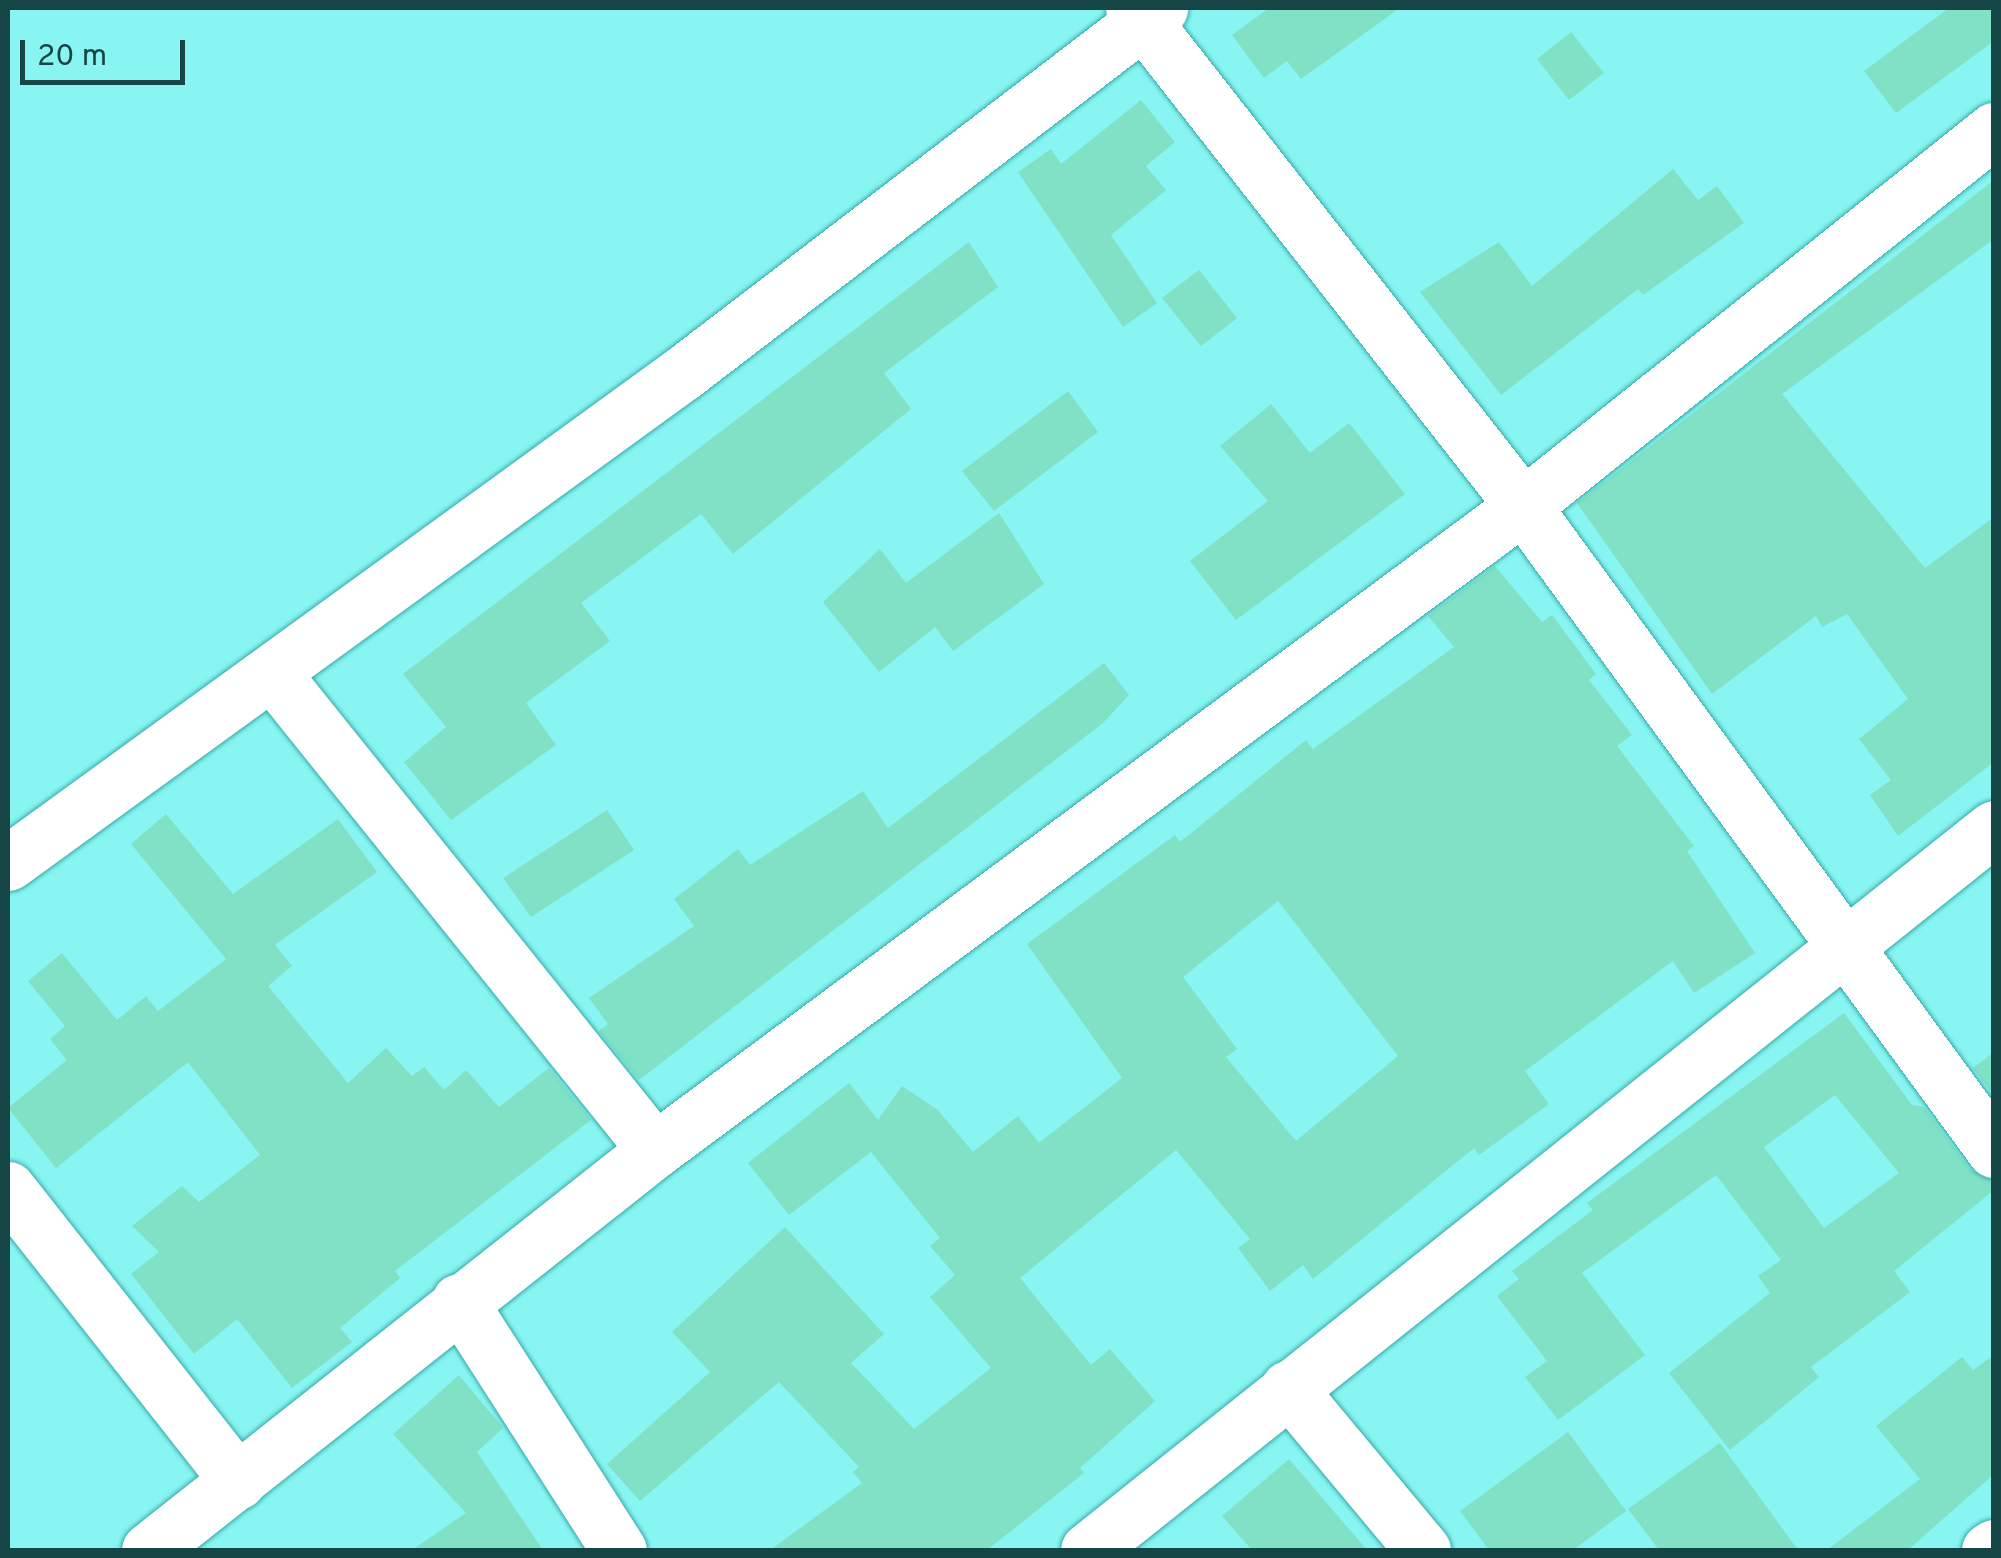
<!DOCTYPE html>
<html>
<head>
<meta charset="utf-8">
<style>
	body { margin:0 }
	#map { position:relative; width:2001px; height:1558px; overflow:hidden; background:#88f5f2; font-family:Overpass,sans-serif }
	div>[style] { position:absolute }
	.building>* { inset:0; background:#80e1c5 }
	.roads { filter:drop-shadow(0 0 2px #34a9a7) drop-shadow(0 0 2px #34a9a7) }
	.minor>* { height:55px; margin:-27.5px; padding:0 27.5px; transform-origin:27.5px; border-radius:27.5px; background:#fff }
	span { translate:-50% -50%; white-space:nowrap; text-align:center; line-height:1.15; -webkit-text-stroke:9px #88f5f2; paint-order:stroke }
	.frame { position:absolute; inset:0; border:10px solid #154544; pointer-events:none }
	.scale { position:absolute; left:20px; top:40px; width:165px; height:45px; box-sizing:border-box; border:5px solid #154544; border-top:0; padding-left:12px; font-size:30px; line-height:35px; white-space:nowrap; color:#154544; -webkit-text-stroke:8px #88f5f2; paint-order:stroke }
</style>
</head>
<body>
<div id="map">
	<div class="building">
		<div style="clip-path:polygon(1269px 8px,1400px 8px,1301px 79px,1287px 61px,1264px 78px,1232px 35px)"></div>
		<div style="clip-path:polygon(1949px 8px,1994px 8px,1994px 41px,1896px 113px,1864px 71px)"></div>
		<div style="clip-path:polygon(1571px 32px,1604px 73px,1569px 100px,1537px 59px)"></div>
		<div style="clip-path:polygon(1141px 100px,1175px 142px,1146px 166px,1166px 190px,1111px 235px,1157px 303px,1123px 327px,1018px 172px,1051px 149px,1061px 164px)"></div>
		<div style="clip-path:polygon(1673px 169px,1698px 200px,1717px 186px,1744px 223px,1643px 295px,1638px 289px,1501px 395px,1420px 292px,1499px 242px,1532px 286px)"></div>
		<div style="clip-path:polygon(1994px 180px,1994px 239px,1782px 394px,1925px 568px,1994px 517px,1994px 762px,1898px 836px,1870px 795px,1891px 780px,1859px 739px,1908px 699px,1847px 614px,1822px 627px,1816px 616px,1712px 694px,1577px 503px)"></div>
		<div style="clip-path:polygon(969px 242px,998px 287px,884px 373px,911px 409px,733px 554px,701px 514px,581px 603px,610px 641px,526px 703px,556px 745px,451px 820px,404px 762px,446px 727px,403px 674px)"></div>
		<div style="clip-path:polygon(1199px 270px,1237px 318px,1201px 346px,1162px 298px)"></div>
		<div style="clip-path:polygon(1068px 391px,1098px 432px,994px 511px,962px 471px)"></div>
		<div style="clip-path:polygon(1271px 404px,1310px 453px,1349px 423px,1405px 494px,1236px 620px,1190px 561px,1268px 501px,1220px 446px)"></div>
		<div style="clip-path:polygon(999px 513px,1044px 584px,953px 651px,935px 627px,879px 672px,823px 602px,880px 549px,906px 583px)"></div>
		<div style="clip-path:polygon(evenodd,1495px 566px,1542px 622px,1552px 615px,1596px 674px,1589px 680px,1632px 735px,1617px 746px,1694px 846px,1687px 851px,1755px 953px,1694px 993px,1673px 961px,1525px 1071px,1549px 1104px,1479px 1155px,1474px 1148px,1313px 1279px,1303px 1265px,1270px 1291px,1238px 1248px,1250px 1239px,1176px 1150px,1020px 1278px,1091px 1365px,1110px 1349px,1155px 1401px,1080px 1468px,1084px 1473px,987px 1550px,770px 1550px,862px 1483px,853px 1472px,859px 1467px,779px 1382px,640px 1501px,607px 1464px,710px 1372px,672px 1332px,785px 1227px,884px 1334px,851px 1363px,914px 1429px,991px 1368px,930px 1297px,955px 1275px,930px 1246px,940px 1238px,871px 1152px,789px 1215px,748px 1163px,849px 1083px,878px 1120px,902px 1086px,938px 1110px,973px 1152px,1018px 1116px,1039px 1143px,1122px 1078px,1027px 944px,1175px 835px,1180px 842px,1306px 740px,1313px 749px,1454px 647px,1428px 616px,1495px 566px,1278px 901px,1398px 1056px,1296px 1141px,1226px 1057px,1237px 1049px,1183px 977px,1278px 901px)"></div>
		<div style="clip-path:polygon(1104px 663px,1129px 695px,1103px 723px,639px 1080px,599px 1031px,608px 1024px,589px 998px,694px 926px,674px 899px,738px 849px,750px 865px,863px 791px,888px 828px)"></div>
		<div style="clip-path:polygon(607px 810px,634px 850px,531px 917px,503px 878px)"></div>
		<div style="clip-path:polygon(166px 814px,233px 894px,338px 819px,377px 872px,275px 945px,292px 966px,268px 986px,348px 1083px,386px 1048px,412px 1076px,424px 1067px,444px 1090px,466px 1070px,499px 1107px,549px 1068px,591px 1120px,395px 1271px,400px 1278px,340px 1328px,352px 1342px,292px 1388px,237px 1319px,194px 1354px,131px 1274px,159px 1252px,132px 1226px,182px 1186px,199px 1202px,260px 1155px,188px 1062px,56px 1168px,8px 1108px,67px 1060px,50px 1039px,65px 1026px,28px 981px,62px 953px,117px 1020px,146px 996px,158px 1011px,226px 959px,131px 844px)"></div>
		<div style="clip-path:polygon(evenodd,1844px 1013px,1912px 1105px,1924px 1107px,1969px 1168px,1994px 1181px,1994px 1190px,1894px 1271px,1910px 1292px,1811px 1367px,1819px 1377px,1730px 1450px,1669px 1373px,1770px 1293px,1758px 1276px,1781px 1260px,1716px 1175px,1582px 1273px,1645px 1355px,1558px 1420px,1525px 1377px,1547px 1361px,1497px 1296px,1519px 1279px,1512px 1271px,1593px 1210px,1587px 1203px,1844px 1013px,1835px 1095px,1899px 1173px,1824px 1228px,1764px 1147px,1835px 1095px)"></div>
		<div style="clip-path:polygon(1994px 1052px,1994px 1096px,1973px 1068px)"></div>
		<div style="clip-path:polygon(1994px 1355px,1994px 1474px,1908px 1550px,1827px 1550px,1920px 1479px,1876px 1426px,1962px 1357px,1973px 1370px)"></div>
		<div style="clip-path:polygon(459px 1375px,503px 1428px,477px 1452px,543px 1550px,412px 1550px,466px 1513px,393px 1434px)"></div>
		<div style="clip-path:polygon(1568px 1432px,1626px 1511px,1573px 1550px,1489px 1550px,1460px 1511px)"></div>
		<div style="clip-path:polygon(1720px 1443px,1798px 1550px,1659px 1550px,1628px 1509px)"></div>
		<div style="clip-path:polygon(1289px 1459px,1367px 1550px,1252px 1550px,1222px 1516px)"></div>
	</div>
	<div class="roads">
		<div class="minor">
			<div style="left:1133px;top:8px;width:633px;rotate:51.93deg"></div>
			<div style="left:1523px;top:506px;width:798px;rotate:53.82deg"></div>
			<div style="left:273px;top:674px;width:610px;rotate:51.25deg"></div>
			<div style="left:8px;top:863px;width:834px;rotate:-35.98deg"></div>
			<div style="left:683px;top:373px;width:601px;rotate:-37.42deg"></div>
			<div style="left:8px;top:1189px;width:372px;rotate:51.8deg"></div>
			<div style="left:459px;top:1301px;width:296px;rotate:57.3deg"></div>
			<div style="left:1288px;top:1388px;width:211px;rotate:50.2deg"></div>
			<div style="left:149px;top:1550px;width:645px;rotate:-38.33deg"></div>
			<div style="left:655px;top:1150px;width:1081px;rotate:-36.57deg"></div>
			<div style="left:1523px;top:506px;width:603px;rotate:-38.6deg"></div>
			<div style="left:1088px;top:1550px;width:1158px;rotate:-38.55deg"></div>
			<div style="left:1989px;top:1550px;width:6px;rotate:-31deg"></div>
		</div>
	</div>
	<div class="frame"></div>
	<div class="scale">20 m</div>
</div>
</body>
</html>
